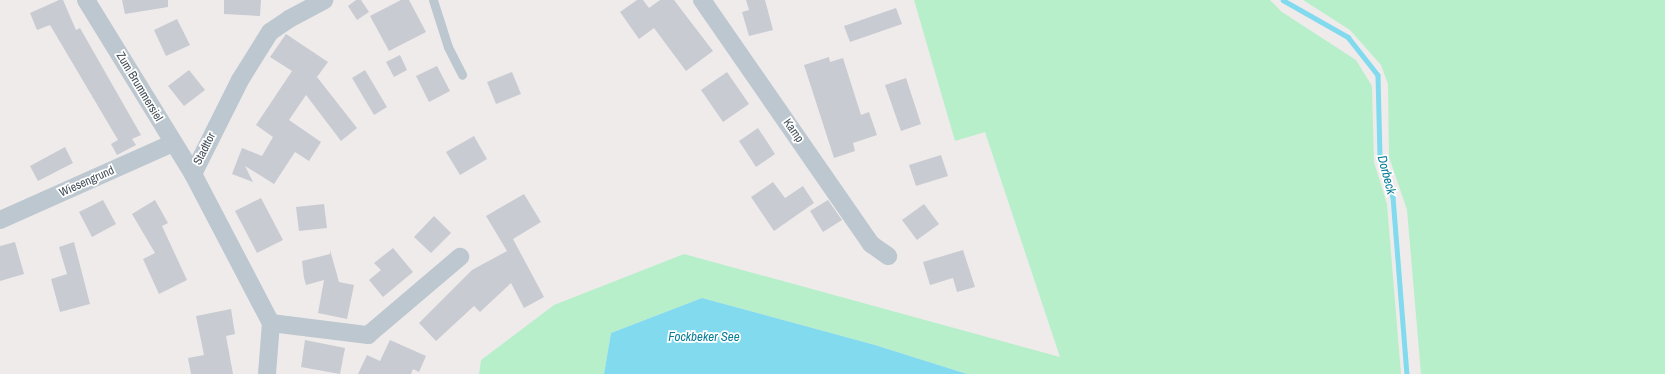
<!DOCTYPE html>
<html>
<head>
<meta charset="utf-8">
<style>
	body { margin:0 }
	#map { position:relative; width:1665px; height:374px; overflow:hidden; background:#efebeb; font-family:"Archivo Narrow",sans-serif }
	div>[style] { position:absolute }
	.green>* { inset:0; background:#b7efcb }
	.water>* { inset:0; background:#82daee }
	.stream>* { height:4.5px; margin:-2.25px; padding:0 2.25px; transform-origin:2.25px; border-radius:2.25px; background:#82daee }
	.building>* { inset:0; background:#c8cbd1 }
	.service>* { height:9px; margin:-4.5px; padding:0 4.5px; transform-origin:4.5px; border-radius:4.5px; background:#bcc7cf }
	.minor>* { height:18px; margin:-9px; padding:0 9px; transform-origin:9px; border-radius:9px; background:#bcc7cf }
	span { translate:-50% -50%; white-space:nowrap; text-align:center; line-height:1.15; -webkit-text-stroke:3.5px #fff; paint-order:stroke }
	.street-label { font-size:12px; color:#445059 }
	.water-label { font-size:13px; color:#097e99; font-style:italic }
</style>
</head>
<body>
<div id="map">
	<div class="green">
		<div style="clip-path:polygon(914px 0,1270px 0,1282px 12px,1356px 60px,1372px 86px,1374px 162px,1387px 204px,1401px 374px,967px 374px,875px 345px,702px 298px,611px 333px,604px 374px,479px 374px,481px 360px,554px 305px,684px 254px,1060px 357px,985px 132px,955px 141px)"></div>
		<div style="clip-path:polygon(1303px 0,1665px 0,1665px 374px,1421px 374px,1407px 210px,1389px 157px,1388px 84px,1381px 65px,1350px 30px)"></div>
	</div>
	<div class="water">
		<div style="clip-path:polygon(702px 298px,875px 345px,967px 374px,604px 374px,611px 333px)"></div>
	</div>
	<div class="stream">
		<div style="left:1283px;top:0;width:75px;rotate:29.6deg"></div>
		<div style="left:1348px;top:37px;width:48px;rotate:51.7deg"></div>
		<div style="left:1378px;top:75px;width:82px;rotate:88.6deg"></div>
		<div style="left:1380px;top:157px;width:42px;rotate:72deg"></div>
		<div style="left:1393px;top:197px;width:178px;rotate:85.5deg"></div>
	</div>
	<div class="building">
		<div style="clip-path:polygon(59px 0,63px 0,76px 30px,80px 28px,141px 135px,132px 139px,136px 145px,117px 155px,111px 144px,118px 140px,50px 25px,37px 30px,30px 13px)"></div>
		<div style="clip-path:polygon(122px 0,168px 0,168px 7px,125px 14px)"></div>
		<div style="clip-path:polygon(224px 0,261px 0,260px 16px,224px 14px)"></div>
		<div style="clip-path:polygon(356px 0,361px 0,369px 12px,357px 20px,348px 6px)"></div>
		<div style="clip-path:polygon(401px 0,409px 0,426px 32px,389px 51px,370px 16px)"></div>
		<div style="clip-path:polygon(637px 0,643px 0,649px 8px,660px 0,674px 0,713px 51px,686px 71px,654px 28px,639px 39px,620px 12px)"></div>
		<div style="clip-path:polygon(746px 0,765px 0,773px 30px,749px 36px,742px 12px,749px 10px)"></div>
		<div style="clip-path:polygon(896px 8px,902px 24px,850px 42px,844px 26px)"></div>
		<div style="clip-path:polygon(177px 19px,190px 45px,166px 56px,154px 30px)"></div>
		<div style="clip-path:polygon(286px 34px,328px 62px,317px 77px,357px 128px,341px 141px,306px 95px,289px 120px,321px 142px,309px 161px,295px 152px,274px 184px,245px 166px,253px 182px,232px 174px,242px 148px,262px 156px,273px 137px,256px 125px,292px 71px,270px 57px)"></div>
		<div style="clip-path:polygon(400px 55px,407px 70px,394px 77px,386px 62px)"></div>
		<div style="clip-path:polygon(829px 57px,830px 62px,843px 58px,861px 115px,869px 112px,877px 135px,853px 143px,855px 151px,834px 158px,804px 65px)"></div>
		<div style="clip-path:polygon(437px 66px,450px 91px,429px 102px,416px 76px)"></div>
		<div style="clip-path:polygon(189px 70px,205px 90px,184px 106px,168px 86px)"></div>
		<div style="clip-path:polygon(365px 70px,387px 107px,374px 115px,352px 78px)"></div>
		<div style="clip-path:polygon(512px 72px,521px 94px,496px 104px,487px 82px)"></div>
		<div style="clip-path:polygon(727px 72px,749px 104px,723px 122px,701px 90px)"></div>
		<div style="clip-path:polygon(906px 78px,921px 124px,901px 131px,885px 85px)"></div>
		<div style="clip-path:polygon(758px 128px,775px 154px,756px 167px,739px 141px)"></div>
		<div style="clip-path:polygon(474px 136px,487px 159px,460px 175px,446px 152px)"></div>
		<div style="clip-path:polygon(65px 147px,73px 163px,38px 181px,30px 166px)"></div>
		<div style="clip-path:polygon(941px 155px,948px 176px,916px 186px,909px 165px)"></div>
		<div style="clip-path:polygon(773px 182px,785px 198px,803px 186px,814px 203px,774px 231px,751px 197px)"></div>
		<div style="clip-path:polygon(524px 194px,541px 222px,513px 239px,544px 297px,524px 308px,511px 283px,480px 312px,474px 306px,436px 341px,419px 323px,472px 270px,507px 251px,486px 216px)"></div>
		<div style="clip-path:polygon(261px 198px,283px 240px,257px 253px,235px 211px)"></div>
		<div style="clip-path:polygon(103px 200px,116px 224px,92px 237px,79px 212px)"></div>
		<div style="clip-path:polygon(155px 200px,168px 223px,162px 226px,187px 280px,159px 294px,143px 259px,155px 253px,132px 214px)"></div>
		<div style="clip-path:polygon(828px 200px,842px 220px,823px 232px,810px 211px)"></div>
		<div style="clip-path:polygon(324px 204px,327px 228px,299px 231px,296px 207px)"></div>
		<div style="clip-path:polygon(924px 204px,939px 224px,917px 240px,902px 220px)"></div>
		<div style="clip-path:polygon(434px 216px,451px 233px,431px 253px,414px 237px)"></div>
		<div style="clip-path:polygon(15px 242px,24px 274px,0 281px,0 246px)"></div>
		<div style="clip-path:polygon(74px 242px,90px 304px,60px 312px,51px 279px,67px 274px,59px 247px)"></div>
		<div style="clip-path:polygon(393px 248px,413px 272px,383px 297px,369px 280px,381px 270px,374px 263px)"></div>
		<div style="clip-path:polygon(330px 250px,339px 282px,354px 285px,347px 319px,318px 313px,324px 280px,306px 285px,304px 278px,302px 261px,330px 254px)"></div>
		<div style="clip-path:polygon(963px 250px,975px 287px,957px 292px,953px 278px,930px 285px,923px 262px)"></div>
		<div style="clip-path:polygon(231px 309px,235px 334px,226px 336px,233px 374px,191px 374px,188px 358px,204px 355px,196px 316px)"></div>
		<div style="clip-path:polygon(305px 340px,345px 348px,340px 374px,301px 367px)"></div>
		<div style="clip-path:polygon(390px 340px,426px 356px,419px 372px,413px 369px,411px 374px,358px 374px,367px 355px,380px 361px)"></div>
	</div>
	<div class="service">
		<div style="left:433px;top:0;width:49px;rotate:72.3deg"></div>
		<div style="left:448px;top:47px;width:31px;rotate:63deg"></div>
	</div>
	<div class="minor">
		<div style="left:86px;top:0;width:204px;rotate:58.4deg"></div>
		<div style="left:193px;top:174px;width:168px;rotate:62.4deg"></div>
		<div style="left:271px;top:323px;width:51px;rotate:94.5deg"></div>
		<div style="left:702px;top:0;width:297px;rotate:55.3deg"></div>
		<div style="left:871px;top:244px;width:21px;rotate:35deg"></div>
		<div style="left:193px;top:174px;width:105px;rotate:-63.4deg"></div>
		<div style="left:240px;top:80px;width:57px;rotate:-58deg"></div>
		<div style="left:270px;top:32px;width:23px;rotate:-34deg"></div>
		<div style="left:289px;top:19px;width:40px;rotate:-28deg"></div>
		<div style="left:0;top:220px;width:189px;rotate:-24deg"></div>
		<div style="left:271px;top:323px;width:98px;rotate:7.1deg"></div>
		<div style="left:368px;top:335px;width:121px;rotate:-40.3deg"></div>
	</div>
	<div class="street-label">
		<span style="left:139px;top:87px;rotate:59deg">Zum Brummersiel</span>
		<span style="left:793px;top:131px;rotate:55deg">Kamp</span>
		<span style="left:205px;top:149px;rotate:-63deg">Stadttor</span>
		<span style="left:87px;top:182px;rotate:-24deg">Wiesengrund</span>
	</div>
	<div class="water-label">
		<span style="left:1386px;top:175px;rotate:75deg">Dorbeck</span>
		<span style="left:704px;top:337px">Fockbeker See</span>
	</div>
</div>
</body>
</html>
